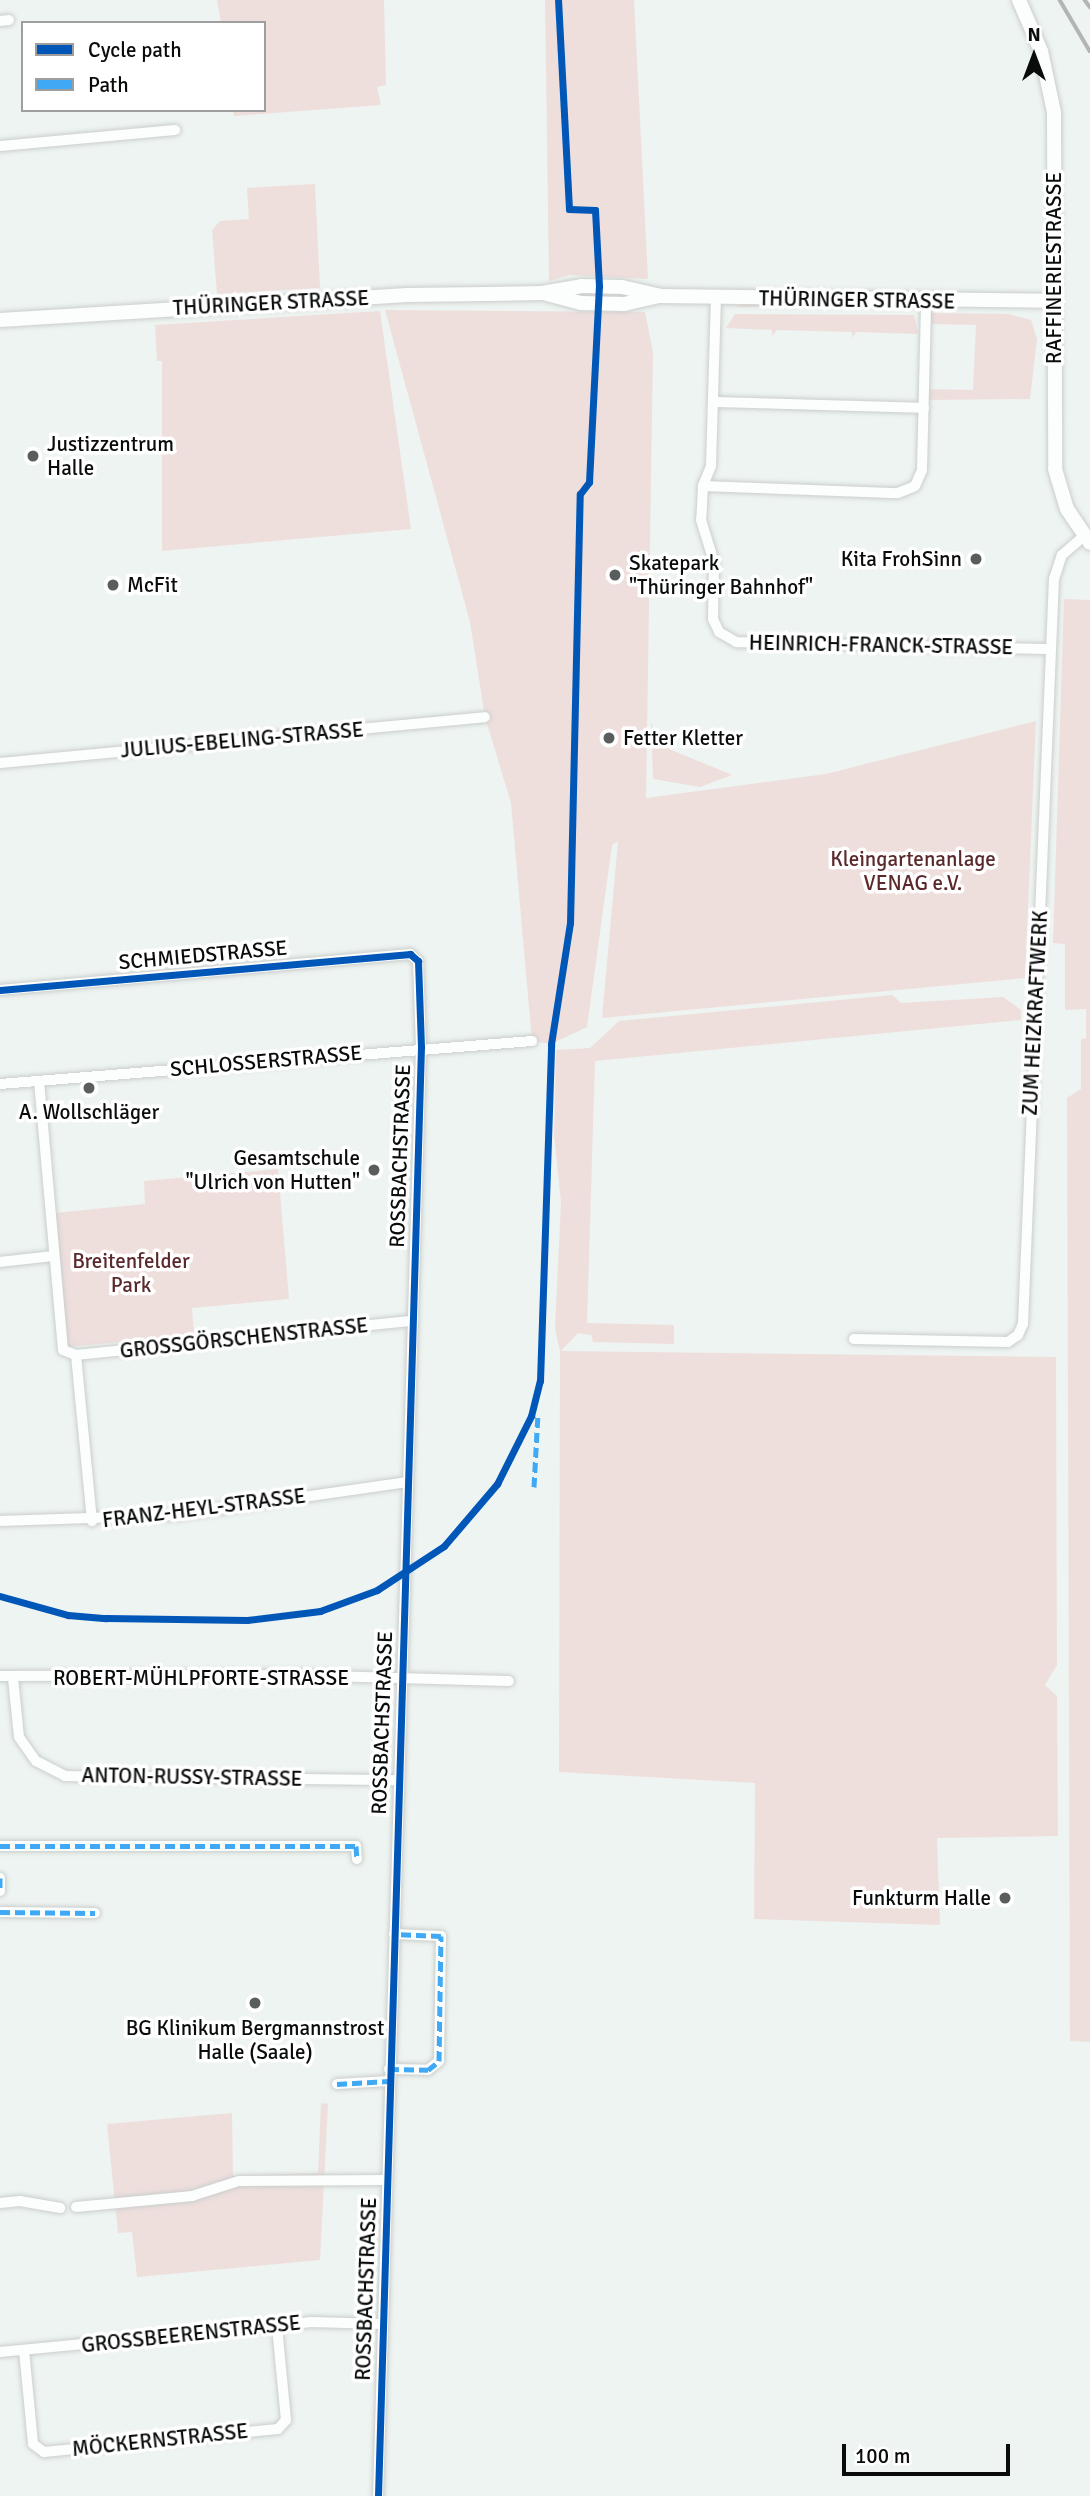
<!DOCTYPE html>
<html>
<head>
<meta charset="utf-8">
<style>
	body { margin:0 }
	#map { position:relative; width:1090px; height:2496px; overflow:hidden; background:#eef4f1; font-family:Signika,sans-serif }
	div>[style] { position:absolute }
	.green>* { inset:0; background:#eedfdd }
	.roads { filter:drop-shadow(0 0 2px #cacecc) drop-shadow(0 0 2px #cacecc) }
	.street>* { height:10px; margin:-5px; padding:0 5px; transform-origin:5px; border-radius:5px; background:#fcfdfd }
	.secondary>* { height:14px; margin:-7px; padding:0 7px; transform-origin:7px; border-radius:7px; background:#fcfdfd }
	.rail>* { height:3.5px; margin:-1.75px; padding:0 1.75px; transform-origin:1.75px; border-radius:1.75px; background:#b3b5b5 }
	.quiet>* { height:5px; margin-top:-2.5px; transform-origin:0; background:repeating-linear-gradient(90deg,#3fa9f5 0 10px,transparent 0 15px) }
	.cycleway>* { height:7px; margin:-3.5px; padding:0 3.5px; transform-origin:3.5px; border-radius:3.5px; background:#0057b8 }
	.dots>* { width:19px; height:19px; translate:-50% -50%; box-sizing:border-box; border:4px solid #fff; border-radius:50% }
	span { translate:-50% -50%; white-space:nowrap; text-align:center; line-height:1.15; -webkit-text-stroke:7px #fff; paint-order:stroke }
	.street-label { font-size:21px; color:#090c0b }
	.poi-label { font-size:21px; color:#090c0b }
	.left { translate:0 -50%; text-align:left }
	.right { translate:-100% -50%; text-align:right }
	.park-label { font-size:21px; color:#5b292b }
	.legend { position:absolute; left:21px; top:21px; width:245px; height:91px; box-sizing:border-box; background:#fff; border:2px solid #9d9e9d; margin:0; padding:9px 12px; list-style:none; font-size:21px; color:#090c0b }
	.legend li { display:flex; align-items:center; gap:14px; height:35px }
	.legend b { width:35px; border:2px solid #9d9e9d }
	.north { position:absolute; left:999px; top:21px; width:70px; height:70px; -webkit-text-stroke:5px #fff; paint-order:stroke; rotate:0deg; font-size:19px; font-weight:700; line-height:28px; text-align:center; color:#090c0b }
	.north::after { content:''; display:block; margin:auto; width:24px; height:32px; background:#090c0b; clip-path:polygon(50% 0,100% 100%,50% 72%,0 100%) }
	.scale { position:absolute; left:842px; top:2444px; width:168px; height:32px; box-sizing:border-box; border:4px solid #090c0b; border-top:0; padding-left:9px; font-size:21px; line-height:24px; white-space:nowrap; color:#090c0b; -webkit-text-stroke:5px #fff; paint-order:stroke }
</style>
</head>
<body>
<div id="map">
	<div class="green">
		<div style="clip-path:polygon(217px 0,384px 0,386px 85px,377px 87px,381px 105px,234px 116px,233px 110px,264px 110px,264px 23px,221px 23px)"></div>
		<div style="clip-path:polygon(545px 0,634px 0,648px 279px,570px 275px,549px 281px)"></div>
		<div style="clip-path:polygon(315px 184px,320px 288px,217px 294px,212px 230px,220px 221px,249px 219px,247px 188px)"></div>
		<div style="clip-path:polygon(745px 304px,880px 307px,733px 307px)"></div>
		<div style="clip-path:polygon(385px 310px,645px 312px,653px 352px,646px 798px,826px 774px,1036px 721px,1025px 978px,602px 1018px,618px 841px,612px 845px,587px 1027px,551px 1044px,532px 1041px,511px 803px,485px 717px,470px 622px)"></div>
		<div style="clip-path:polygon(380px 311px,411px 529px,162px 551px,162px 361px,157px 361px,155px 325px)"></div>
		<div style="clip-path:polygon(931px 313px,1009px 314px,1031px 320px,1037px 339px,1030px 399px,928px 400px,928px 389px,973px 390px,976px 325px,931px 324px)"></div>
		<div style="clip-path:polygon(735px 314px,914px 315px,918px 334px,856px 332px,852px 338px,852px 332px,777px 330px,772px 336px,772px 330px,726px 328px)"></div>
		<div style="clip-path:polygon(1064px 599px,1090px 600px,1090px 2042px,1070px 2041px,1067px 1098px,1081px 1089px,1081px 1039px,1086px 1038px,1086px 1009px,1065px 1010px,1065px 944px,1053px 943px)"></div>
		<div style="clip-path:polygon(651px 721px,655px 737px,669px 749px,732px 775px,700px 787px,653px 779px)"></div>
		<div style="clip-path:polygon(892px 995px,901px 1003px,1003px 997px,1021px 1010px,1021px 1020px,595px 1061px,587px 1323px,674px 1325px,674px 1344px,593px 1342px,591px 1335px,578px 1333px,561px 1351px,1056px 1357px,1057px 1665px,1045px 1685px,1057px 1696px,1058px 1836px,937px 1838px,940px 1925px,754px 1919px,755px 1783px,559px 1772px,560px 1351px,555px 1329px,561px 1202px,554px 1134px,556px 1050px,590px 1048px,619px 1021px)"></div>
		<div style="clip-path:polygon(278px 1169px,289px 1299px,192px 1308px,194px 1335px,66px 1347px,55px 1213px,145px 1204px,144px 1181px)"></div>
		<div style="clip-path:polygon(321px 2103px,328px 2104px,320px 2260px,137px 2277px,132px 2232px,118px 2233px,107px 2124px,232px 2113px,233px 2176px,318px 2173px)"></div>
	</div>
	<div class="roads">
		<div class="street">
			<div style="left:0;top:21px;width:9px;rotate:-6deg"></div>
			<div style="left:0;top:146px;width:176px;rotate:-5.2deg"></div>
			<div style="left:716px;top:297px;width:169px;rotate:91.7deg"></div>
			<div style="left:711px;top:466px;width:22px;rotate:112deg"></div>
			<div style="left:703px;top:486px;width:34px;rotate:93deg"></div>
			<div style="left:701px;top:520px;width:44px;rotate:72.8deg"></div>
			<div style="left:714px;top:562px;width:57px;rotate:91deg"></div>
			<div style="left:713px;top:619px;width:14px;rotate:65deg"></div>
			<div style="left:719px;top:632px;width:20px;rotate:30deg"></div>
			<div style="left:736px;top:642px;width:315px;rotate:1.3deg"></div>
			<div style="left:713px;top:402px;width:211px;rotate:1.6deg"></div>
			<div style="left:703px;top:486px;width:195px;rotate:2.1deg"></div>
			<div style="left:898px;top:493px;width:18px;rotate:-22deg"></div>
			<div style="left:915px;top:486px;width:17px;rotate:-66deg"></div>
			<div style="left:922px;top:470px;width:168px;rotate:-88.6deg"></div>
			<div style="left:0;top:763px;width:487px;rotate:-5.4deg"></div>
			<div style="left:0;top:990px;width:412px;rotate:-5deg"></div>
			<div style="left:410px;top:954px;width:11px;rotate:41deg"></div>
			<div style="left:418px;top:961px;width:86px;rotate:88deg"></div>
			<div style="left:421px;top:1047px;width:1450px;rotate:91.7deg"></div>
			<div style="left:39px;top:1081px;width:270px;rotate:84.9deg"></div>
			<div style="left:63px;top:1350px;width:14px;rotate:21deg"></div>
			<div style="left:76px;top:1355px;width:167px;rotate:84.5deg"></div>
			<div style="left:0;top:1084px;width:534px;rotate:-4.62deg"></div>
			<div style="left:0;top:1262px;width:53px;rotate:-6.5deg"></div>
			<div style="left:854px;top:1339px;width:154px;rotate:1.1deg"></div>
			<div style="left:1008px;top:1342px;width:12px;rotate:-35deg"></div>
			<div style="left:1018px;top:1335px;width:12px;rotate:-66deg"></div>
			<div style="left:1023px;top:1324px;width:746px;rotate:-87.62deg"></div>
			<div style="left:1054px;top:579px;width:25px;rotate:-72deg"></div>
			<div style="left:1062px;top:555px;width:29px;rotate:-41deg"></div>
			<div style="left:76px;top:1355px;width:338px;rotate:-5.8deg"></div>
			<div style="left:0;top:1521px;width:178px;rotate:-1.9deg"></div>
			<div style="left:178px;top:1515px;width:230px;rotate:-8.2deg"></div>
			<div style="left:0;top:1676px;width:291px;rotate:-0.2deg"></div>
			<div style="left:291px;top:1675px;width:218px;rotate:1.6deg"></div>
			<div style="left:13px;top:1678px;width:59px;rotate:84.2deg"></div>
			<div style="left:19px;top:1737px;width:29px;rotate:55deg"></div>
			<div style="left:36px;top:1761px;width:33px;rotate:27deg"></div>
			<div style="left:65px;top:1776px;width:333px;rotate:0.7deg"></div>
			<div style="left:0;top:1846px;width:356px"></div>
			<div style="left:356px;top:1846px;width:13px;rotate:86deg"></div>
			<div style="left:0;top:1878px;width:13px;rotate:90deg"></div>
			<div style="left:0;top:1912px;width:95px;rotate:0.6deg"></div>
			<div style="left:389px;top:2069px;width:39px;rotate:1deg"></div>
			<div style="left:428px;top:2070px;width:14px;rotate:-39deg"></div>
			<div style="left:439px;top:2061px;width:125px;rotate:-89.1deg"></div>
			<div style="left:441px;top:1936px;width:47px;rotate:-177.6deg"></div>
			<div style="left:337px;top:2084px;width:52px;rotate:-3.3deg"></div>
			<div style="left:0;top:2203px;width:20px;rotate:-6deg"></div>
			<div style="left:20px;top:2201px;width:41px;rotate:9.9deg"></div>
			<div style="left:76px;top:2207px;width:117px;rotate:-5.4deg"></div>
			<div style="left:192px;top:2196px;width:49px;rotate:-17.7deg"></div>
			<div style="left:239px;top:2181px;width:147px;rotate:-0.4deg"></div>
			<div style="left:24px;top:2350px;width:94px;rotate:84.5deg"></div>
			<div style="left:33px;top:2444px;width:14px;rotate:36deg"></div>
			<div style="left:44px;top:2452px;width:235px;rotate:-5.6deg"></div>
			<div style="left:278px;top:2429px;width:12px;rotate:-48deg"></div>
			<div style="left:286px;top:2420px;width:94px;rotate:-95.5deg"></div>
			<div style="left:0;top:2352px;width:311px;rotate:-5.5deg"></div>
			<div style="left:310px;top:2322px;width:72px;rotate:1.6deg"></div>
		</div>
		<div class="secondary">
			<div style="left:1019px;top:0;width:56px;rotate:66.7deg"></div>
			<div style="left:1041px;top:51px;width:62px;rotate:78deg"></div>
			<div style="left:1054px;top:112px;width:357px;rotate:89.8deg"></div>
			<div style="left:1055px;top:469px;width:42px;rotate:73.3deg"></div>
			<div style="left:1067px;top:509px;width:41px;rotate:55.9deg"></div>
			<div style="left:547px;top:294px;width:35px;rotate:15deg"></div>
			<div style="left:581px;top:303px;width:43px;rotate:1.3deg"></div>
			<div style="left:624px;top:304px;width:37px;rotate:-13deg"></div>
			<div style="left:660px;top:296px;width:394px;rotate:0.7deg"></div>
			<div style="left:0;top:320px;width:408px;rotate:-3.5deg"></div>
			<div style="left:407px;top:295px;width:135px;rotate:-0.8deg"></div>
			<div style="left:542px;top:293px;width:40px;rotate:-10deg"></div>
			<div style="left:581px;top:286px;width:41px;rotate:1.4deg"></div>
			<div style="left:622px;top:287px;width:39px;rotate:13deg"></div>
		</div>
	</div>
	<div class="rail">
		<div style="left:1060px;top:0;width:59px;rotate:59.5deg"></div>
		<div style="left:1085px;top:0;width:9px;rotate:54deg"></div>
	</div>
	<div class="quiet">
		<div style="left:534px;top:1487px;width:73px;rotate:-86.9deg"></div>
		<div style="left:0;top:1846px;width:356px"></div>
		<div style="left:356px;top:1846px;width:13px;rotate:86deg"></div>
		<div style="left:0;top:1878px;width:13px;rotate:90deg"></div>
		<div style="left:0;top:1912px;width:95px;rotate:0.6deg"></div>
		<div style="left:389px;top:2069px;width:39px;rotate:1deg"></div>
		<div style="left:428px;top:2070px;width:14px;rotate:-39deg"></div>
		<div style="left:439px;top:2061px;width:125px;rotate:-89.1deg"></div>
		<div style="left:441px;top:1936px;width:47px;rotate:-177.6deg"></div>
		<div style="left:337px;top:2084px;width:52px;rotate:-3.3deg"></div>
	</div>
	<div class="cycleway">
		<div style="left:0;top:990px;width:412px;rotate:-5deg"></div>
		<div style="left:410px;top:954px;width:11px;rotate:41deg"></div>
		<div style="left:418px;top:961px;width:86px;rotate:88deg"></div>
		<div style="left:421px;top:1047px;width:1450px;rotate:91.7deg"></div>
		<div style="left:0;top:1596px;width:71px;rotate:15.6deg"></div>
		<div style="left:68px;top:1615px;width:38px;rotate:5deg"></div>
		<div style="left:106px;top:1618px;width:141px;rotate:0.8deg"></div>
		<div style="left:247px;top:1620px;width:74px;rotate:-7deg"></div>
		<div style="left:320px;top:1611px;width:61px;rotate:-20.2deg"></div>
		<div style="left:377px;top:1590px;width:80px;rotate:-33.3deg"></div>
		<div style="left:444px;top:1546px;width:82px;rotate:-49.5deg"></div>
		<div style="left:497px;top:1484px;width:76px;rotate:-63.4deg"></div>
		<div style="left:531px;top:1416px;width:36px;rotate:-76deg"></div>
		<div style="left:540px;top:1381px;width:337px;rotate:-88.1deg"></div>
		<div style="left:551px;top:1044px;width:122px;rotate:-81.1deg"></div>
		<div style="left:570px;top:923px;width:429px;rotate:-88.7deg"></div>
		<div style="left:580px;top:494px;width:15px;rotate:-53deg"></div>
		<div style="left:589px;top:482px;width:196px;rotate:-87.1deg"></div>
		<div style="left:599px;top:286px;width:76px;rotate:-93deg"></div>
		<div style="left:595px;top:210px;width:26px;rotate:-178deg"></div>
		<div style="left:569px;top:209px;width:209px;rotate:-93deg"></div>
	</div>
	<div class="dots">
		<div style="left:33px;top:456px;background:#595d5c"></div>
		<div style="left:976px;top:559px;background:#595d5c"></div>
		<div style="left:615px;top:575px;background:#595d5c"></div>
		<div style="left:113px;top:585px;background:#595d5c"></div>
		<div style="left:609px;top:738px;background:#595d5c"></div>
		<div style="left:89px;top:1088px;background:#595d5c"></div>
		<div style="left:374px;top:1170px;background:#595d5c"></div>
		<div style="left:1005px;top:1898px;background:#595d5c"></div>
		<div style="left:255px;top:2003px;background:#595d5c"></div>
	</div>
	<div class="street-label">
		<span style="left:1054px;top:268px;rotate:-90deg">RAFFINERIESTRASSE</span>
		<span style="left:857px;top:300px;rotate:1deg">THÜRINGER STRASSE</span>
		<span style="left:271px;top:303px;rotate:-3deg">THÜRINGER STRASSE</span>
		<span style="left:881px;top:645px;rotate:1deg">HEINRICH-FRANCK-STRASSE</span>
		<span style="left:242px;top:740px;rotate:-5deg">JULIUS-EBELING-STRASSE</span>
		<span style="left:203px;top:955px;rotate:-5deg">SCHMIEDSTRASSE</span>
		<span style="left:1035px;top:1013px;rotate:-87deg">ZUM HEIZKRAFTWERK</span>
		<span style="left:266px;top:1061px;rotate:-5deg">SCHLOSSERSTRASSE</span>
		<span style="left:400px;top:1156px;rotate:-88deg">ROSSBACHSTRASSE</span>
		<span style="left:244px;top:1338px;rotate:-6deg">GROSSGÖRSCHENSTRASSE</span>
		<span style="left:204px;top:1508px;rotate:-7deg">FRANZ-HEYL-STRASSE</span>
		<span style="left:201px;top:1678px">ROBERT-MÜHLPFORTE-STRASSE</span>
		<span style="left:382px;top:1723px;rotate:-88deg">ROSSBACHSTRASSE</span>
		<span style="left:192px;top:1777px;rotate:1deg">ANTON-RUSSY-STRASSE</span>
		<span style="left:366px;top:2289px;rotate:-88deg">ROSSBACHSTRASSE</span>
		<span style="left:191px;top:2334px;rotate:-6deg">GROSSBEERENSTRASSE</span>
		<span style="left:160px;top:2440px;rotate:-6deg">MÖCKERNSTRASSE</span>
	</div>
	<div class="poi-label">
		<span class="left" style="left:47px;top:456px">Justizzentrum<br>Halle</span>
		<span class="right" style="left:962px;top:559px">Kita FrohSinn</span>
		<span class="left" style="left:629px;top:575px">Skatepark<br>"Thüringer Bahnhof"</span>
		<span class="left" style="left:127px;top:585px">McFit</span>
		<span class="left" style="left:623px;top:738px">Fetter Kletter</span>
		<span style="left:89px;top:1112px">A. Wollschläger</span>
		<span class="right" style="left:360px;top:1170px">Gesamtschule<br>"Ulrich von Hutten"</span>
		<span class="right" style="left:991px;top:1898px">Funkturm Halle</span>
		<span style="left:255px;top:2040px">BG Klinikum Bergmannstrost<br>Halle (Saale)</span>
	</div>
	<div class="park-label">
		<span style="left:913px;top:871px">Kleingartenanlage<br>VENAG e.V.</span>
		<span style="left:131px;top:1273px">Breitenfelder<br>Park</span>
	</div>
	<ul class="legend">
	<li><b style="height:9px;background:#0057b8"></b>Cycle path</li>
	<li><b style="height:9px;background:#3fa9f5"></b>Path</li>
	</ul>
	<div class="north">N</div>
	<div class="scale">100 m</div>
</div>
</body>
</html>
